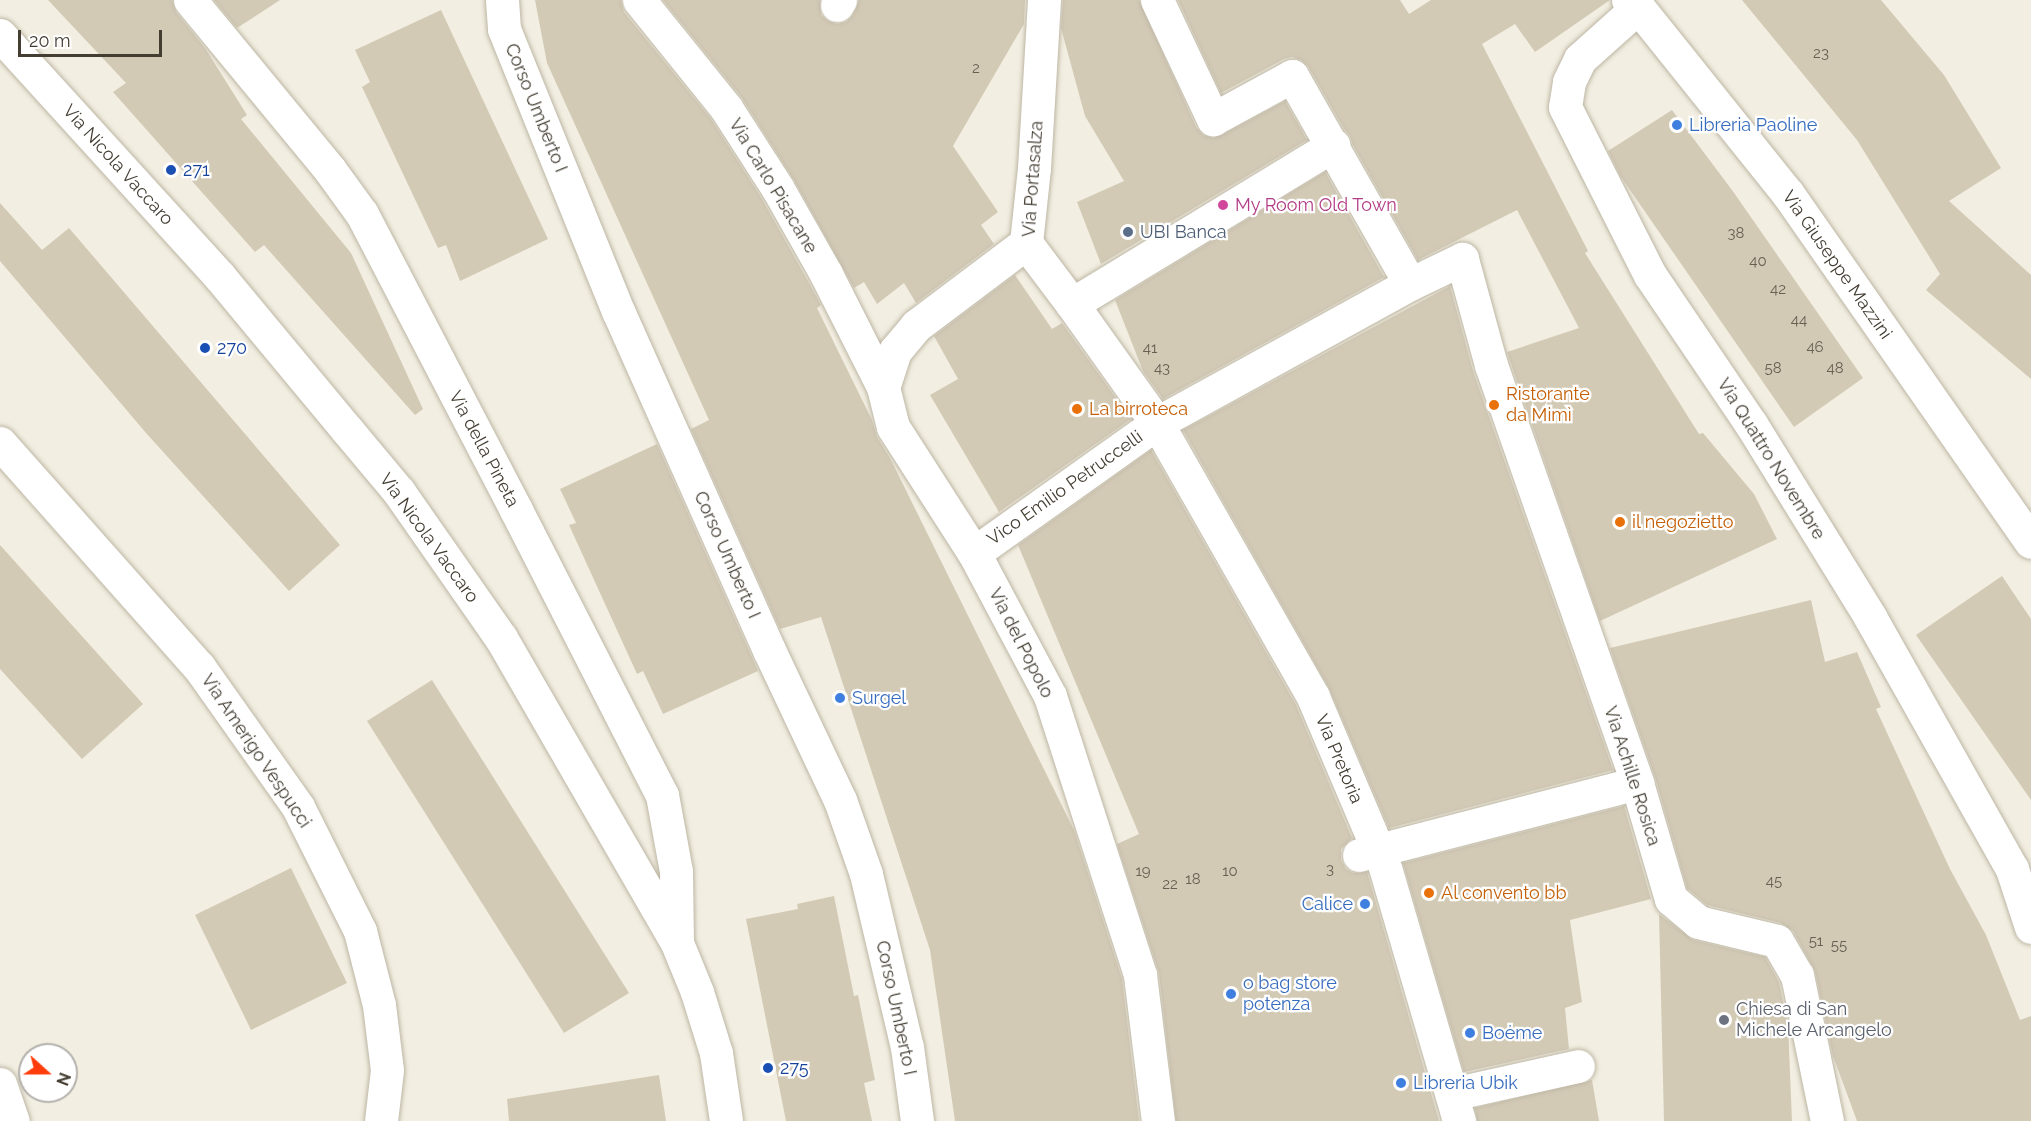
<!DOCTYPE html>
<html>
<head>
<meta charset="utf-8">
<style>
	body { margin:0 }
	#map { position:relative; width:2031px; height:1121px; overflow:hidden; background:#f2eee1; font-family:Raleway,sans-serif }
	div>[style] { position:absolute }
	.building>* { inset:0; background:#d3cab6 }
	.roads { filter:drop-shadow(0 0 2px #bdb6a4) drop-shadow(0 0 2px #bdb6a4) }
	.minor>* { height:33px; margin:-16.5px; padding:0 16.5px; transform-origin:16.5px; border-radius:16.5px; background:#fff }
	.dots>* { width:16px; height:16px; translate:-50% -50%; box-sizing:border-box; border:3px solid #fff; border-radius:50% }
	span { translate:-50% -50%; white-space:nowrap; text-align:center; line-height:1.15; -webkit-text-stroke:4.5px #fff; paint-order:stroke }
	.number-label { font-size:15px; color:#676053 }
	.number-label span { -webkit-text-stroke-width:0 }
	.street-label { font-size:18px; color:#433d32 }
	.shop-label { font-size:18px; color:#366cbe }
	.left { translate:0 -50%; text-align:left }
	.right { translate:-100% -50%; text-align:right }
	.transit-label { font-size:18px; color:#164399 }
	.hotel-label { font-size:18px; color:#b23c85 }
	.service-label { font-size:18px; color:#4e5e75 }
	.food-label { font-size:18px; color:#c56008 }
	.worship-label { font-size:18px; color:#5b616d }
	.north { position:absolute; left:18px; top:1043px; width:60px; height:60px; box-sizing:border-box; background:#fff; border:2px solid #b4b1ad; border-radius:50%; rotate:111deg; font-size:16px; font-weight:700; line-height:24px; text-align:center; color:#433d32 }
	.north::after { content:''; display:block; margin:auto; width:21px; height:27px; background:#ff3c0b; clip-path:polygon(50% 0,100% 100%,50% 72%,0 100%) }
	.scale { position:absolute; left:18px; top:30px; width:144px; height:27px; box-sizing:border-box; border:3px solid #433d32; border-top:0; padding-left:8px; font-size:18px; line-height:21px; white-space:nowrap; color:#433d32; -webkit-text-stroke:4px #fff; paint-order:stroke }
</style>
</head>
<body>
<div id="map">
	<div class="building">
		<div style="clip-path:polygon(48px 0,172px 0,176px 12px,205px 48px,247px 115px,241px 119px,351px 253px,423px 409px,415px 415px,264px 245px,255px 252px,113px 92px,126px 83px)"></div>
		<div style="clip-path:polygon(214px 0,280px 0,237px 28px)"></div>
		<div style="clip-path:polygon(535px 0,621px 0,624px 12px,711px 119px,762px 199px,809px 283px,821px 305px,817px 308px,872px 420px,877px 437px,890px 458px,1074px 830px,1122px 979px,1139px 1121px,955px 1121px,930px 950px,821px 617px,780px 629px,691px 429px,709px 420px,547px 63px)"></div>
		<div style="clip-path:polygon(663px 0,820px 0,821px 15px,828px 21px,837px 24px,846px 22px,853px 15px,859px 0,1025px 0,1024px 24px,953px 146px,998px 212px,981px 225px,994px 244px,916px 303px,904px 283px,877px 304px,864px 282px,854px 288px,794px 180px,742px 98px)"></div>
		<div style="clip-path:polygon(1063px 0,1139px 0,1196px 127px,1203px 135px,1213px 138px,1222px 135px,1285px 101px,1307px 140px,1101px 264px,1077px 202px,1124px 181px,1085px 116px,1061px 28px)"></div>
		<div style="clip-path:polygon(1178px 0,1400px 0,1409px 14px,1431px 0,1610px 0,1535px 52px,1515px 24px,1482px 44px,1588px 251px,1585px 253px,1699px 434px,1703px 433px,1754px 494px,1777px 539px,1600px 621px,1507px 352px,1579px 328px,1517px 210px,1418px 260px,1353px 145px,1350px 136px,1344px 129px,1308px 66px,1301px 60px,1292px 57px,1284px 59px,1221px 93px)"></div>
		<div style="clip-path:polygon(1742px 0,1881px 0,1944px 75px,2001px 168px,1949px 201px,2031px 275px,2031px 379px,1926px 290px,1940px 274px,1857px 140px)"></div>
		<div style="clip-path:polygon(441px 10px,548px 239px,460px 281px,446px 245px,438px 248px,362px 87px,370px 82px,355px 50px)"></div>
		<div style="clip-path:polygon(1672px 110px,1732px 190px,1863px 378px,1794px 427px,1621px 177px,1608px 151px)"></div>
		<div style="clip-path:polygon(1325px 172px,1384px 277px,1163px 399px,1143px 371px,1115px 300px)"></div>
		<div style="clip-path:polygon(0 203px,42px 250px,69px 228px,340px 545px,289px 591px,146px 433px,0 261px)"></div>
		<div style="clip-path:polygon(1015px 275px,1052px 329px,1062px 323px,1131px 419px,999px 512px,930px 395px,958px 379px,934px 336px)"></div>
		<div style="clip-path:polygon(1450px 286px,1473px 371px,1613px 770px,1389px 828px,1329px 688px,1183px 430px)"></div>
		<div style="clip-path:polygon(657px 444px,758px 671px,663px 714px,643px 671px,637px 674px,569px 525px,576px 523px,560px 489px)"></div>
		<div style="clip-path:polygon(1151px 450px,1296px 705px,1352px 838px,1341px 849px,1341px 860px,1346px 869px,1353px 873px,1367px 872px,1439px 1121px,1176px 1121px,1159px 973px,1117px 844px,1139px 834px,1018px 545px)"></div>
		<div style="clip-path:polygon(0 545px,143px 704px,82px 759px,0 669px)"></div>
		<div style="clip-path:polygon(2002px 576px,2031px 619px,2031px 800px,1916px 635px)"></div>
		<div style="clip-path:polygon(1811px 600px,1825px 662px,1857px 652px,1881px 707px,1876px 709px,1950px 869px,1986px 935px,2020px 1020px,2031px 1016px,2031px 1121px,1857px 1121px,1833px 1056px,1815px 971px,1793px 931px,1781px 923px,1707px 905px,1687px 888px,1655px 777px,1610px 648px)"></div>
		<div style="clip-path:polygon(432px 680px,629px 993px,564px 1033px,367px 721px)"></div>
		<div style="clip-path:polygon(1624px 806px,1651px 899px,1570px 920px,1582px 1002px,1565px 1008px,1569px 1049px,1464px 1072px,1403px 863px)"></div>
		<div style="clip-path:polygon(291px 868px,347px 983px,251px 1030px,195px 915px)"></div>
		<div style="clip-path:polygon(834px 896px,854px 996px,858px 995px,875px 1080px,864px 1083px,872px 1121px,786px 1121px,746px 919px,798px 909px,797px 904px)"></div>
		<div style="clip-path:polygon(1659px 914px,1693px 940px,1765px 957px,1779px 982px,1788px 1025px,1792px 1121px,1664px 1121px)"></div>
		<div style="clip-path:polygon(659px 1075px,666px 1121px,509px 1121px,507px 1099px)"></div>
		<div style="clip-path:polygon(1592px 1080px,1599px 1121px,1477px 1121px,1475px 1108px)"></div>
	</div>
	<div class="roads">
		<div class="minor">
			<div style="left:190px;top:0;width:220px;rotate:50.5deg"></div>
			<div style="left:330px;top:170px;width:54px;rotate:54deg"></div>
			<div style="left:362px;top:214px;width:334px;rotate:62.5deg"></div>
			<div style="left:516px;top:510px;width:320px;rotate:62.9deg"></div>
			<div style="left:662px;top:795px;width:77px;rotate:79.6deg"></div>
			<div style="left:676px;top:871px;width:70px;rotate:89.2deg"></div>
			<div style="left:502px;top:0;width:29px;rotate:86deg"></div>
			<div style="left:504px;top:29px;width:306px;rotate:68deg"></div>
			<div style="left:619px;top:313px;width:369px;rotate:66deg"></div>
			<div style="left:769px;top:650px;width:166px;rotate:64.7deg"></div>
			<div style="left:840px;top:800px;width:78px;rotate:70.6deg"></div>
			<div style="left:866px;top:874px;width:178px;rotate:76.7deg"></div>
			<div style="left:907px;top:1047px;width:75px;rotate:82.3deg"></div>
			<div style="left:639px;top:0;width:139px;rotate:51.1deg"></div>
			<div style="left:726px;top:108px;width:96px;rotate:57.3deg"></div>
			<div style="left:778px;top:189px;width:98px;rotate:60.5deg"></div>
			<div style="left:826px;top:274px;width:127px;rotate:63.2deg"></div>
			<div style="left:1044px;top:0;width:168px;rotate:93.4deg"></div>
			<div style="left:1034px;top:168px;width:75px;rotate:96.1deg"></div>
			<div style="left:1026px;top:243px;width:76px;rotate:53deg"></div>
			<div style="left:1072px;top:304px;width:146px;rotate:54.5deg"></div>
			<div style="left:1157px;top:423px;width:315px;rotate:60.3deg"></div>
			<div style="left:1313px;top:697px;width:181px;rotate:67deg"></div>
			<div style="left:1384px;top:864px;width:268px;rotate:73.7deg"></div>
			<div style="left:1157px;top:0;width:132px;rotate:64.8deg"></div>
			<div style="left:1213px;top:119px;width:90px;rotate:-28.6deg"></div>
			<div style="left:1292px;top:76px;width:239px;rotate:60.4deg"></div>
			<div style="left:1410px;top:284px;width:58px;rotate:-25.7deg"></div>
			<div style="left:1462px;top:259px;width:110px;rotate:74.7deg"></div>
			<div style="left:1491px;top:365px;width:443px;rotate:70.7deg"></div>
			<div style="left:1637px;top:783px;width:121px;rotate:73.7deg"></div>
			<div style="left:1671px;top:899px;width:35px;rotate:40deg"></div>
			<div style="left:1698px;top:922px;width:81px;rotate:13.5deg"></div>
			<div style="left:1777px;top:941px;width:39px;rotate:60deg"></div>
			<div style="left:1797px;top:975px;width:149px;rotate:78.4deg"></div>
			<div style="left:1628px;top:0;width:12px;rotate:35deg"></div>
			<div style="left:1638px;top:7px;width:240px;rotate:51.3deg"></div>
			<div style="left:1788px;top:194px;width:424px;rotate:55.1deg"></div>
			<div style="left:837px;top:5px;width:6px;rotate:-59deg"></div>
			<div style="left:1638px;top:7px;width:78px;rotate:138.1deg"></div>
			<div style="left:1580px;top:59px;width:25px;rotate:116deg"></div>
			<div style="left:1569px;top:82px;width:25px;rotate:99deg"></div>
			<div style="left:1565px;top:107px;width:188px;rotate:63.2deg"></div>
			<div style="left:1650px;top:275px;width:180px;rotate:55.9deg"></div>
			<div style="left:1751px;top:424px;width:227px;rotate:58.3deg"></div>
			<div style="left:1870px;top:617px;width:289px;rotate:60.6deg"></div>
			<div style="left:2012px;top:869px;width:61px;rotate:71.9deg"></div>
			<div style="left:0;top:35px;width:327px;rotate:47.7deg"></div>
			<div style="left:220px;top:277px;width:200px;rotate:50.3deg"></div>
			<div style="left:348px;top:431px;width:80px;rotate:50.1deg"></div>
			<div style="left:399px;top:492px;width:178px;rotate:55.1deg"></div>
			<div style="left:501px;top:638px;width:352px;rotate:60deg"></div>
			<div style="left:677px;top:943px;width:53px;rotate:67.8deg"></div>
			<div style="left:697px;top:992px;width:64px;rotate:72.7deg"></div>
			<div style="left:716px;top:1053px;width:69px;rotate:81.6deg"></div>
			<div style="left:1026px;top:243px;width:138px;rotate:143deg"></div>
			<div style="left:916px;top:326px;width:33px;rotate:130deg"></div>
			<div style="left:895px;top:351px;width:38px;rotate:108deg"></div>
			<div style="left:883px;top:387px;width:41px;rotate:76deg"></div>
			<div style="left:893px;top:427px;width:150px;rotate:57.3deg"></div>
			<div style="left:974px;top:553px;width:162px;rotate:62deg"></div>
			<div style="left:1050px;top:696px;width:293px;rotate:72.1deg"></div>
			<div style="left:1140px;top:975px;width:147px;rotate:83deg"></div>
			<div style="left:1072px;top:304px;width:306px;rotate:-31.3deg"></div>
			<div style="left:0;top:443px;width:300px;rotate:48.4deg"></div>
			<div style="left:199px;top:667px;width:171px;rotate:54.7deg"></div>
			<div style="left:298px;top:807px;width:139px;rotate:63.4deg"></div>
			<div style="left:360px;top:931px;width:76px;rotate:75.6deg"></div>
			<div style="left:379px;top:1005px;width:65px;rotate:83deg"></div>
			<div style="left:387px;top:1070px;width:51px;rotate:96.7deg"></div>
			<div style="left:974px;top:553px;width:224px;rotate:-35.4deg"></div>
			<div style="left:1157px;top:423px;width:289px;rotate:-28.8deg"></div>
			<div style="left:1359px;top:855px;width:287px;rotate:-14.5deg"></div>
			<div style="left:0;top:1084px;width:39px;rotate:71deg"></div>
			<div style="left:1452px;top:1094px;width:129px;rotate:-12.5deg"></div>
		</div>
	</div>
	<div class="dots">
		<div style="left:1677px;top:125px;background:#3f7fe0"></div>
		<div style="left:171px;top:170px;background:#1a4fb4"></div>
		<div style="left:1223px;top:205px;background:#d1479c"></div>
		<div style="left:1128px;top:232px;background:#5c6f8a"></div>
		<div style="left:205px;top:348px;background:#1a4fb4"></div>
		<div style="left:1494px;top:405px;background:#e8710a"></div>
		<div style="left:1077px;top:409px;background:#e8710a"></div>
		<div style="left:1620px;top:522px;background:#e8710a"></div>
		<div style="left:840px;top:698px;background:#3f7fe0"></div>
		<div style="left:1429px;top:893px;background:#e8710a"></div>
		<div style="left:1365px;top:904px;background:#3f7fe0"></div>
		<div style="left:1231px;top:994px;background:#3f7fe0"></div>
		<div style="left:1724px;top:1020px;background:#6b7280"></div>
		<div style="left:1470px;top:1033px;background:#3f7fe0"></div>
		<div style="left:768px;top:1068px;background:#1a4fb4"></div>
		<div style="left:1401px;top:1083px;background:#3f7fe0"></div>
	</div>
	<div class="number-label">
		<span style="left:1821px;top:54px">23</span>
		<span style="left:976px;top:69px">2</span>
		<span style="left:1736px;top:234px">38</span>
		<span style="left:1758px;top:262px">40</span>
		<span style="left:1778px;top:290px">42</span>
		<span style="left:1799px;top:321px">44</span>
		<span style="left:1815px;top:348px">46</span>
		<span style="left:1150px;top:349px">41</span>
		<span style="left:1162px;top:369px">43</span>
		<span style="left:1773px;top:369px">58</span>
		<span style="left:1835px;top:369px">48</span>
		<span style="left:1330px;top:870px">3</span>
		<span style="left:1143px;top:872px">19</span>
		<span style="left:1230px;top:872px">10</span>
		<span style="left:1193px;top:880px">18</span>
		<span style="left:1774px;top:882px">45</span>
		<span style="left:1170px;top:885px">22</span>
		<span style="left:1816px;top:942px">51</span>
		<span style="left:1839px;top:946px">55</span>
	</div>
	<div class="street-label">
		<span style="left:536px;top:108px;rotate:68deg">Corso Umberto I</span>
		<span style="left:118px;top:165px;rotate:48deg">Via Nicola Vaccaro</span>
		<span style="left:1033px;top:179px;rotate:-86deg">Via Portasalza</span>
		<span style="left:773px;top:186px;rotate:59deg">Via Carlo Pisacane</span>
		<span style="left:1837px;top:265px;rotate:55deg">Via Giuseppe Mazzini</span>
		<span style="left:484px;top:449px;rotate:62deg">Via della Pineta</span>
		<span style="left:1771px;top:459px;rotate:58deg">Via Quattro Novembre</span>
		<span style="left:1065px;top:488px;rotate:-35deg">Vico Emilio Petruccelli</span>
		<span style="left:429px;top:538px;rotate:54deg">Via Nicola Vaccaro</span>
		<span style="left:727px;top:555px;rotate:66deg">Corso Umberto I</span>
		<span style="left:1021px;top:643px;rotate:63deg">Via del Popolo</span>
		<span style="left:256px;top:751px;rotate:56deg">Via Amerigo Vespucci</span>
		<span style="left:1339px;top:759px;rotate:67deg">Via Pretoria</span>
		<span style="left:1632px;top:776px;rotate:72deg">Via Achille Rosica</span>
		<span style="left:896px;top:1008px;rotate:78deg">Corso Umberto I</span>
	</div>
	<div class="shop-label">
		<span class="left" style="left:1689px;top:125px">Libreria Paoline</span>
		<span class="left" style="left:852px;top:698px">Surgel</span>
		<span class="right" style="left:1353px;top:904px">Calice</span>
		<span class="left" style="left:1243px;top:994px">o bag store<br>potenza</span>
		<span class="left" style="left:1482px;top:1033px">Boėme</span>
		<span class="left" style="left:1413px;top:1083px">Libreria Ubik</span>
	</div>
	<div class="transit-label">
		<span class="left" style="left:183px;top:170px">271</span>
		<span class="left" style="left:217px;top:348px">270</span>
		<span class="left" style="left:780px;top:1068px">275</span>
	</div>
	<div class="hotel-label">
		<span class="left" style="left:1235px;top:205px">My Room Old Town</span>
	</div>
	<div class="service-label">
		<span class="left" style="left:1140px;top:232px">UBI Banca</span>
	</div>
	<div class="food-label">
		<span class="left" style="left:1506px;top:405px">Ristorante<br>da Mimì</span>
		<span class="left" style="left:1089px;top:409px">La birroteca</span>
		<span class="left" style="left:1632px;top:522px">il negozietto</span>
		<span class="left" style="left:1441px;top:893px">Al convento bb</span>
	</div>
	<div class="worship-label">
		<span class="left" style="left:1736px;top:1020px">Chiesa di San<br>Michele Arcangelo</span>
	</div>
	<div class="north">N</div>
	<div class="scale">20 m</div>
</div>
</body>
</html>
